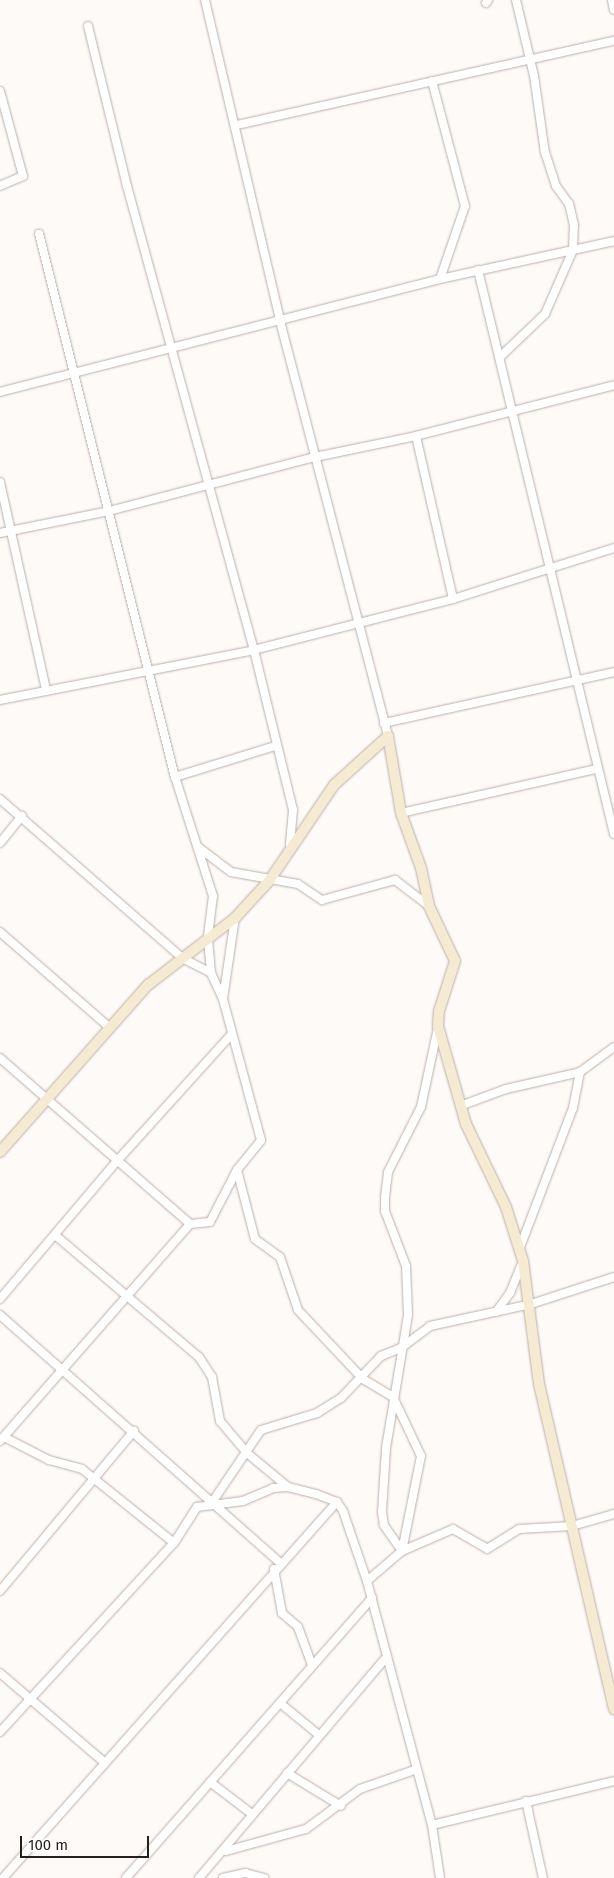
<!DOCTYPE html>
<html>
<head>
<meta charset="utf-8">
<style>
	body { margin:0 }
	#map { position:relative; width:614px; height:1878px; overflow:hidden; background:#fdfaf8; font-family:"Fira Sans",sans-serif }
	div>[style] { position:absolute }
	.roads { filter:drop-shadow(0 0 1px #bfaea7) drop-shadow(0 0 1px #bfaea7) }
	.street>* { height:8px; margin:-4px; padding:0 4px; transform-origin:4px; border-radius:4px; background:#fff }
	.secondary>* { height:10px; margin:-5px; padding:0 5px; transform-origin:5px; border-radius:5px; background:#f4ebd2 }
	span { translate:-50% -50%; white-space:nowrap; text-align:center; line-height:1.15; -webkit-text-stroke:4px #fff; paint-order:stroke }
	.scale { position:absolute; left:20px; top:1836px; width:129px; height:22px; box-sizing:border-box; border:2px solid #251e1c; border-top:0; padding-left:6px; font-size:15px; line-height:18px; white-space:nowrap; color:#251e1c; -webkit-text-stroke:4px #fff; paint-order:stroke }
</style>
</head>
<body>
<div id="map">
	<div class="roads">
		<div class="street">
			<div style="left:205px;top:0;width:330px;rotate:76.8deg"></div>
			<div style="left:280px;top:321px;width:429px;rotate:75.4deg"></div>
			<div style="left:612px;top:0;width:10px;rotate:79deg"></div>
			<div style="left:486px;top:3px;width:4px;rotate:-56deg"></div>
			<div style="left:88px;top:26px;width:165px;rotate:76.3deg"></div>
			<div style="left:127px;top:186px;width:481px;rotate:74.7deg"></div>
			<div style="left:254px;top:650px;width:165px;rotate:76.3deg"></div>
			<div style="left:293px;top:810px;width:35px;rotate:95deg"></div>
			<div style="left:432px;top:81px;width:129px;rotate:75.2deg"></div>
			<div style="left:465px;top:206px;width:77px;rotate:108.9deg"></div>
			<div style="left:0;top:91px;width:88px;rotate:74.9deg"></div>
			<div style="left:23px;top:176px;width:25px;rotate:157deg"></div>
			<div style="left:237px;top:125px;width:386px;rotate:-12.6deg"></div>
			<div style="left:478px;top:270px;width:580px;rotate:76.44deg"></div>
			<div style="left:500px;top:357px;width:62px;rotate:-43.7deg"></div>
			<div style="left:545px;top:314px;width:70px;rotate:-66.4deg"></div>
			<div style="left:573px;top:250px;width:25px;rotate:-88deg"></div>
			<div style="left:574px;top:225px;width:22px;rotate:-103deg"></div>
			<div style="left:569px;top:204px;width:22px;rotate:-126deg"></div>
			<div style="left:556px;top:186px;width:35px;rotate:-108deg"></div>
			<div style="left:545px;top:153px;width:78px;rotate:-98.1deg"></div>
			<div style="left:534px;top:76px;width:78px;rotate:-103.3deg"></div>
			<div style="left:0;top:392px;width:454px;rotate:-14.4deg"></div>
			<div style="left:440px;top:279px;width:178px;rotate:-12.3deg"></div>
			<div style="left:416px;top:436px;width:167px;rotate:77.2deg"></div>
			<div style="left:0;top:482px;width:213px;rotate:77.5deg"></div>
			<div style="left:0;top:533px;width:111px;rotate:-11.4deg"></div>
			<div style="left:109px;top:511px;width:213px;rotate:-14.7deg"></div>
			<div style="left:315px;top:457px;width:103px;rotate:-11.7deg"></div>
			<div style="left:416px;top:436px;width:204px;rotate:-14.4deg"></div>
			<div style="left:0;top:700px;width:259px;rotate:-11.1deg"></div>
			<div style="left:254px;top:650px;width:205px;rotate:-14.4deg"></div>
			<div style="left:453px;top:599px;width:169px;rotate:-17.6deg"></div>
			<div style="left:384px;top:723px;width:236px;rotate:-12.5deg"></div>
			<div style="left:175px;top:777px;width:105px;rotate:-17.2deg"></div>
			<div style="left:0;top:799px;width:242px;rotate:41.1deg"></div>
			<div style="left:182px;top:958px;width:33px;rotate:27deg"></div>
			<div style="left:401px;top:813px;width:201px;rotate:-12.7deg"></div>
			<div style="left:0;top:843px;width:35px;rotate:-51deg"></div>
			<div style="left:198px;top:847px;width:41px;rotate:37.1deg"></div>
			<div style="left:231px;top:872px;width:68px;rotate:10.2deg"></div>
			<div style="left:298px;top:884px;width:29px;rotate:34deg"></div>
			<div style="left:322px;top:900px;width:76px;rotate:-15.3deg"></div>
			<div style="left:395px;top:880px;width:43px;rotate:37.4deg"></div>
			<div style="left:0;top:932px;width:145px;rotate:41.1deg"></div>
			<div style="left:223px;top:999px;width:82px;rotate:-81.6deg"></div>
			<div style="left:0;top:1058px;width:252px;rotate:41.1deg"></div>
			<div style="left:460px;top:1106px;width:49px;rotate:-20.3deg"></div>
			<div style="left:506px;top:1089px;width:76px;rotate:-12.9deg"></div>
			<div style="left:580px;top:1072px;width:42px;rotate:-36.3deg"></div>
			<div style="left:237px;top:1170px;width:71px;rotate:75.4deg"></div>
			<div style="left:255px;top:1239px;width:31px;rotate:36deg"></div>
			<div style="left:280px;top:1257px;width:56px;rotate:71.2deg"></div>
			<div style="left:298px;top:1310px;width:95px;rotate:46.7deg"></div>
			<div style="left:363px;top:1379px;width:35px;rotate:31deg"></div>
			<div style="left:393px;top:1397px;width:65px;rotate:64.6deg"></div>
			<div style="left:421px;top:1456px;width:97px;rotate:101.3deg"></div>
			<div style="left:55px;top:1235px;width:189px;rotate:40.3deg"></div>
			<div style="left:199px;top:1357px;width:24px;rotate:57deg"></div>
			<div style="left:212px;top:1377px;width:45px;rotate:79.7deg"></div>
			<div style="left:220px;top:1421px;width:42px;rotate:49.8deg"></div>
			<div style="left:247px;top:1453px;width:53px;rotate:39.7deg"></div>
			<div style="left:519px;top:1250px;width:152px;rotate:-69.2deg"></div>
			<div style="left:573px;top:1108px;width:37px;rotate:-79deg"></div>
			<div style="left:0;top:1299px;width:181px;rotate:-49.7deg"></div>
			<div style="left:117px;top:1161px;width:169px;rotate:-47.9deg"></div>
			<div style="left:496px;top:1312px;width:24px;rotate:-54deg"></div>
			<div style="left:510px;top:1293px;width:35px;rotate:-68deg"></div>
			<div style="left:0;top:1315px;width:374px;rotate:41.5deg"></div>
			<div style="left:4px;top:1437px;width:51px;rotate:27.1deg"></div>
			<div style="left:49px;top:1460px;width:34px;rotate:15deg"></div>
			<div style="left:82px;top:1469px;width:118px;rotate:38.8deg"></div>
			<div style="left:0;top:1441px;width:288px;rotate:-48.8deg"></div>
			<div style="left:190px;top:1224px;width:20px;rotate:-6deg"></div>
			<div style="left:210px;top:1222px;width:59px;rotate:-62.6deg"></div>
			<div style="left:237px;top:1170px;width:38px;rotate:-51deg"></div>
			<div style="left:261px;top:1140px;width:146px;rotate:-105.1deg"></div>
			<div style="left:223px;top:999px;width:29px;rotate:-115deg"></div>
			<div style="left:211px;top:973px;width:37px;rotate:-95deg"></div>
			<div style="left:208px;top:936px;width:40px;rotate:-82.9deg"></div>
			<div style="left:213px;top:896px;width:125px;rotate:-107.7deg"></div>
			<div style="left:175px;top:777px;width:560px;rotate:-104.06deg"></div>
			<div style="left:211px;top:1504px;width:89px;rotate:-56deg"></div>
			<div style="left:261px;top:1430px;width:59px;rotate:-16.9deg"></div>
			<div style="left:317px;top:1413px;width:28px;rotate:-32deg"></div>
			<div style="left:341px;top:1398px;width:58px;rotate:-46.4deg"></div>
			<div style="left:381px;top:1356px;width:22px;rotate:-22deg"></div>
			<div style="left:401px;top:1348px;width:36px;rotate:-37deg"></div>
			<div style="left:430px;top:1326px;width:103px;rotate:-12.3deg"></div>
			<div style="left:531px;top:1304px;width:87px;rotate:-18deg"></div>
			<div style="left:402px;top:1551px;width:32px;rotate:-125deg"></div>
			<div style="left:384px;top:1525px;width:13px;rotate:-99deg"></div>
			<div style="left:382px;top:1512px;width:64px;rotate:-86.4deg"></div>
			<div style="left:386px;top:1448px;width:135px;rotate:-80.6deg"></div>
			<div style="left:408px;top:1315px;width:49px;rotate:-92.3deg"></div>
			<div style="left:406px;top:1266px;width:59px;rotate:-110.9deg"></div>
			<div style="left:385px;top:1211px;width:14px;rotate:-90deg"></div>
			<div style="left:385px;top:1197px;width:25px;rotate:-83deg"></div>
			<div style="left:388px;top:1172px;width:73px;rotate:-63.1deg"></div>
			<div style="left:421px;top:1107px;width:81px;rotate:-77.9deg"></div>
			<div style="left:274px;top:1569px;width:45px;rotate:79.7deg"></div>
			<div style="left:282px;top:1613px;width:21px;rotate:41deg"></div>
			<div style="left:298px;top:1627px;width:40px;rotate:69.8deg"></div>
			<div style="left:367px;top:1581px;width:46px;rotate:-40.6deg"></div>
			<div style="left:402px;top:1551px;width:56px;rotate:-23.3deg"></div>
			<div style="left:453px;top:1529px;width:39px;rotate:30deg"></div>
			<div style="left:487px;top:1549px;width:38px;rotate:-32deg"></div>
			<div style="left:519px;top:1529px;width:53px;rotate:-3.2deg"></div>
			<div style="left:572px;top:1526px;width:44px;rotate:-15.9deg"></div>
			<div style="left:0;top:1591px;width:209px;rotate:-50.1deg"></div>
			<div style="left:0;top:1673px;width:137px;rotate:40.6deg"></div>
			<div style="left:280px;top:1703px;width:50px;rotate:39.4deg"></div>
			<div style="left:0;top:1732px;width:257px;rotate:-47.4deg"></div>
			<div style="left:174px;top:1543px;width:43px;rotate:-57.4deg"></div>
			<div style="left:197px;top:1507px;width:46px;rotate:-7.4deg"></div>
			<div style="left:243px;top:1501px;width:33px;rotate:-23deg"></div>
			<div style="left:273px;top:1488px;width:15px;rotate:-4deg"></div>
			<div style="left:288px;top:1487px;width:29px;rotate:14deg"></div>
			<div style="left:316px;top:1494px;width:22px;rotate:21deg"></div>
			<div style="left:337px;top:1502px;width:11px;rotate:56deg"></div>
			<div style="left:343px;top:1511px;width:74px;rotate:71.1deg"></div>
			<div style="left:367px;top:1581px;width:253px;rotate:75.1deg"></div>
			<div style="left:432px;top:1825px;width:54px;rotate:81.4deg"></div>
			<div style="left:287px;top:1773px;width:63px;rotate:31.4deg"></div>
			<div style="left:210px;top:1782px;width:53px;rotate:37.3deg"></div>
			<div style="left:526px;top:1801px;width:79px;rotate:77.6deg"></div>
			<div style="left:432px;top:1825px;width:187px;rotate:-13.6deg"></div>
			<div style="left:226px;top:1851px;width:83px;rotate:-15.4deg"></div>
			<div style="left:306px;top:1829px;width:67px;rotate:-36.5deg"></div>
			<div style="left:360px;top:1789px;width:60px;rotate:-19.3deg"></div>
			<div style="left:3px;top:1878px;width:503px;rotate:-48.39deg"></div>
			<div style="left:126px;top:1878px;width:373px;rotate:-48.7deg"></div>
			<div style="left:199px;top:1878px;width:287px;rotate:-49.7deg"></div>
			<div style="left:223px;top:1878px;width:23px;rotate:-13deg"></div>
			<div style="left:245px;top:1873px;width:20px;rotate:15deg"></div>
		</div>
		<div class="secondary">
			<div style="left:0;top:1152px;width:223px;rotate:-48.5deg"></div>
			<div style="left:148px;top:985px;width:110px;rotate:-37.6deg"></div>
			<div style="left:235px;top:918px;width:50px;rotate:-47.4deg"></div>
			<div style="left:269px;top:881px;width:116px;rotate:-55.9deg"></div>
			<div style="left:334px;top:785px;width:73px;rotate:-42.2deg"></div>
			<div style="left:388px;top:736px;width:78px;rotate:80.4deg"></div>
			<div style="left:401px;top:813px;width:59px;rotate:70deg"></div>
			<div style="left:421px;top:868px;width:39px;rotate:78deg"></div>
			<div style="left:429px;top:906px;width:61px;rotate:64.7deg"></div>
			<div style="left:455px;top:961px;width:52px;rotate:107.7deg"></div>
			<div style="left:439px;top:1011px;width:15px;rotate:94deg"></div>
			<div style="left:438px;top:1026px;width:102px;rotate:74.1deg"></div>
			<div style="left:466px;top:1124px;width:92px;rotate:64.3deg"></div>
			<div style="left:506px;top:1207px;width:57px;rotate:72.5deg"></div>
			<div style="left:523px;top:1261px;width:124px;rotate:82.6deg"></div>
			<div style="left:539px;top:1384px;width:334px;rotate:77deg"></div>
		</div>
	</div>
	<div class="scale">100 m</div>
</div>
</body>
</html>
